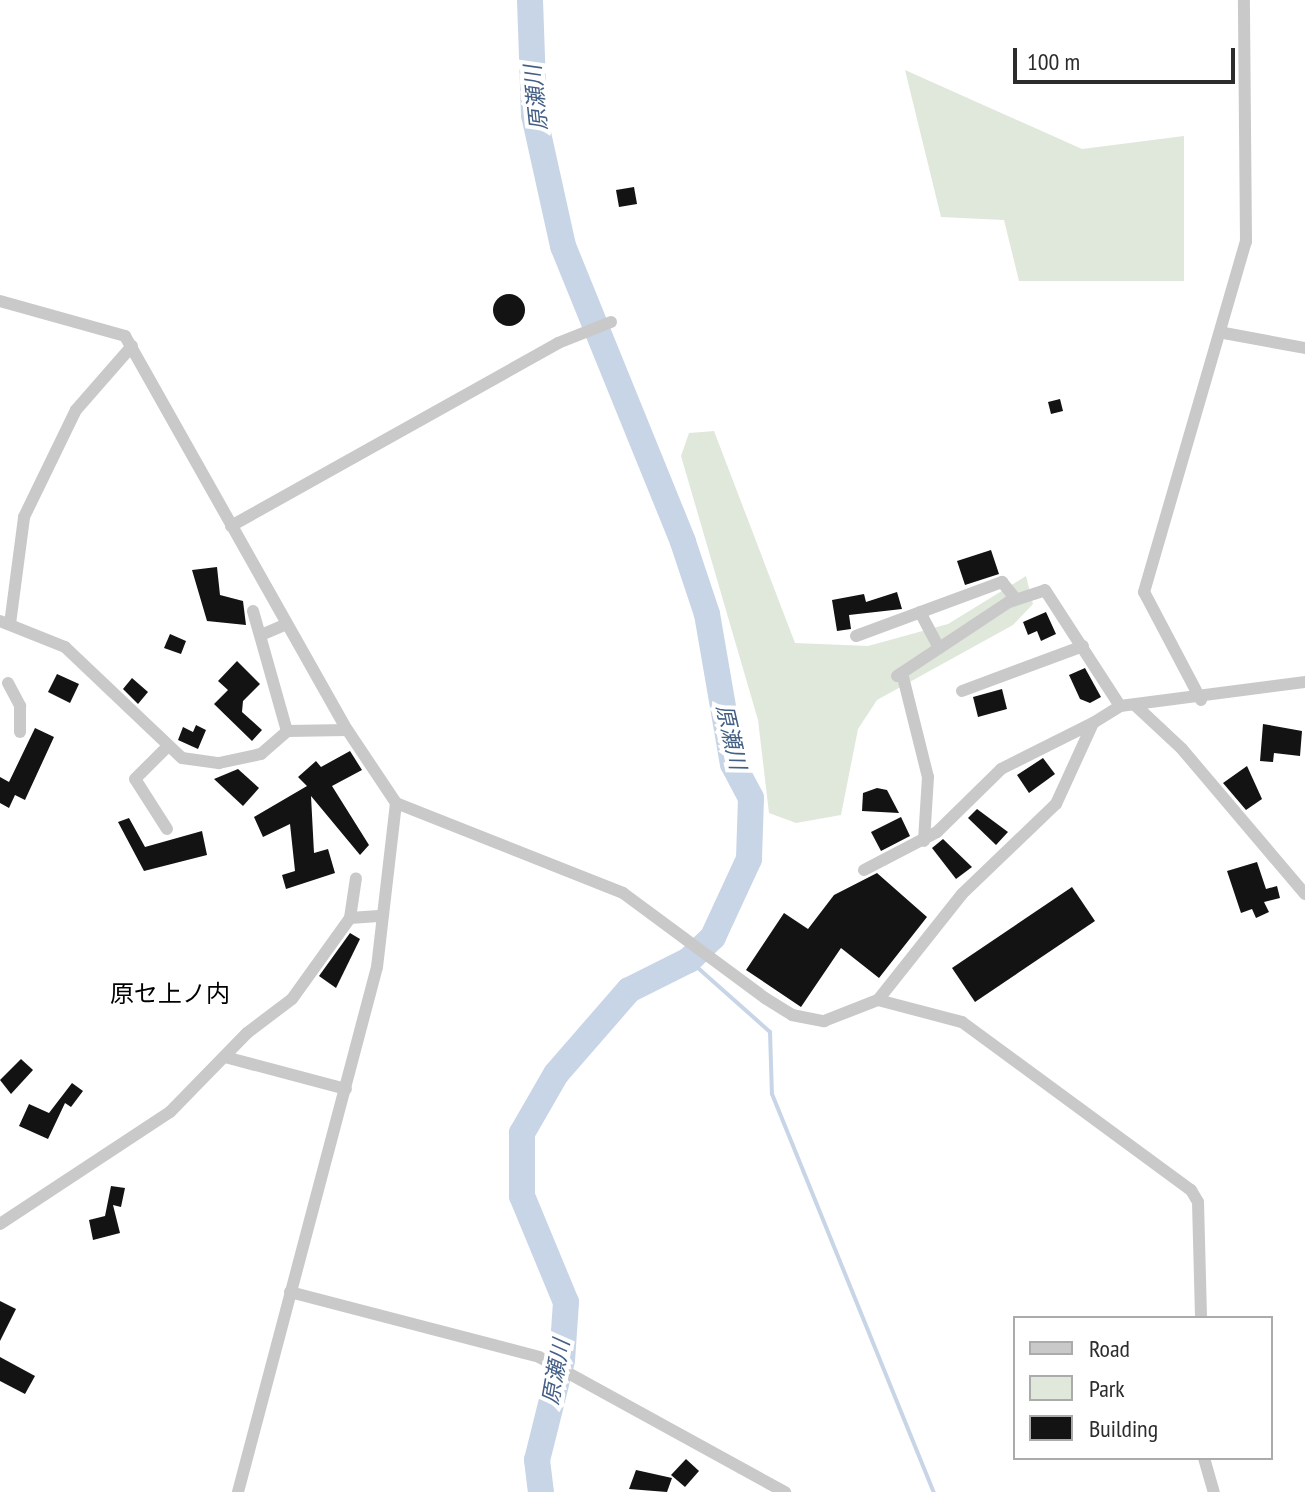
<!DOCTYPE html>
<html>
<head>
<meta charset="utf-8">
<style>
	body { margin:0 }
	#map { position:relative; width:1305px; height:1492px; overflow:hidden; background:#fff; font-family:"PT Sans Narrow","Noto Sans JP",sans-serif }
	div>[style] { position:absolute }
	.green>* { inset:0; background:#e0e8db }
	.stream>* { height:4px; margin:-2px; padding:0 2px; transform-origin:2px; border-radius:2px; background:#c8d5e7 }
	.river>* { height:26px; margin:-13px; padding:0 13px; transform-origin:13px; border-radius:13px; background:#c8d5e7 }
	.building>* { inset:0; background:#131313 }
	.round { border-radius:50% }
	.street>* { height:12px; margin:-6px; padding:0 6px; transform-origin:6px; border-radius:6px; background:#c9c9c9 }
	span { translate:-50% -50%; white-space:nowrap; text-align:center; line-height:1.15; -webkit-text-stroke:8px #fff; paint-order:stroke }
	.water-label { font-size:22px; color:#435f85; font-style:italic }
	.quarter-label { font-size:24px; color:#000 }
	.legend { position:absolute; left:1013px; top:1316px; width:260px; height:144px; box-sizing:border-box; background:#fff; border:2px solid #ababab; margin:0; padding:10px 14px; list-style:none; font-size:24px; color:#2c2c2c }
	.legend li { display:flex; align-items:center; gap:16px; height:40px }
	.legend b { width:40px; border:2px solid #ababab }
	.scale { position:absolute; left:1013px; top:48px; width:222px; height:36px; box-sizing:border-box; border:4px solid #2c2c2c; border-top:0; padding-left:10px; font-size:24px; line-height:28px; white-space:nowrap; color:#2c2c2c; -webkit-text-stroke:6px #fff; paint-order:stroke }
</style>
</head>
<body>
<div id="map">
	<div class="green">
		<div style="clip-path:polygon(905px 70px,1082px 149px,1184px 136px,1184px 281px,1019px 281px,1004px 220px,941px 217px)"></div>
		<div style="clip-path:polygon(714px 431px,795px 643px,868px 646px,948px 624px,1026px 576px,1033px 604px,1013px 625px,877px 700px,858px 729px,841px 815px,796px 823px,769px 813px,758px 720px,681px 456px,689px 433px)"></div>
	</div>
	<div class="stream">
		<div style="left:689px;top:960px;width:108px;rotate:41.6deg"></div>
		<div style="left:770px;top:1032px;width:62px;rotate:88.2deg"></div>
		<div style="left:772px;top:1094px;width:430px;rotate:67.9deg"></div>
	</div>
	<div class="river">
		<div style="left:530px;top:0;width:115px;rotate:88deg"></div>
		<div style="left:534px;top:115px;width:134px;rotate:77.5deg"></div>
		<div style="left:563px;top:246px;width:319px;rotate:67.9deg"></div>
		<div style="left:683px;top:542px;width:76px;rotate:71.6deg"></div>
		<div style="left:707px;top:614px;width:152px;rotate:80.2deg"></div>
		<div style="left:733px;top:764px;width:38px;rotate:62deg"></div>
		<div style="left:751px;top:798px;width:61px;rotate:91.9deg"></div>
		<div style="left:749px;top:859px;width:86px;rotate:114.8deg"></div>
		<div style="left:713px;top:937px;width:33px;rotate:136deg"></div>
		<div style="left:689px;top:960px;width:67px;rotate:153.4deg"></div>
		<div style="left:629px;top:990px;width:111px;rotate:131deg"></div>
		<div style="left:556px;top:1074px;width:68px;rotate:120deg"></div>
		<div style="left:522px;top:1133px;width:63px;rotate:90deg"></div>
		<div style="left:522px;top:1196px;width:115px;rotate:67.5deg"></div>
		<div style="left:566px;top:1302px;width:58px;rotate:93.9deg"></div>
		<div style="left:562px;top:1360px;width:103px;rotate:104deg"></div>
		<div style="left:537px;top:1460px;width:32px;rotate:83deg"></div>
	</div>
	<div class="building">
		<div style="clip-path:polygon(634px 187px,637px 204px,619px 207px,616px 190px)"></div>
		<div class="round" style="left:493px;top:294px;width:32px;height:32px"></div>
		<div style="clip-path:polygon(1060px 399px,1063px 411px,1051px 414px,1048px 402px)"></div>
		<div style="clip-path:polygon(991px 550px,999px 574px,965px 585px,957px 561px)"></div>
		<div style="clip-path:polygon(217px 567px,220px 595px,243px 601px,246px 625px,207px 621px,192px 570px)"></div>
		<div style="clip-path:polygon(897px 592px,902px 609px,849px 615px,851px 629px,837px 631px,832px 600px,864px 594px,866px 602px)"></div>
		<div style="clip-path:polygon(1046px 612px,1056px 634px,1041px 641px,1037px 631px,1028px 635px,1023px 622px)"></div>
		<div style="clip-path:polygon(170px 634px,186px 641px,181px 654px,164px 648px)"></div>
		<div style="clip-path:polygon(237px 661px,260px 684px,243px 701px,242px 712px,262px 730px,252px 741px,214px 704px,228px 690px,218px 681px)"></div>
		<div style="clip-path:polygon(1085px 668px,1101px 697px,1090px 703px,1080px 699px,1069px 675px)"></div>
		<div style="clip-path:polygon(57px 674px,79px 684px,70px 703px,48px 692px)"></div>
		<div style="clip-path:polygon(132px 678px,148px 692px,138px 704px,123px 689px)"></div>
		<div style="clip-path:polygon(1002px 689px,1007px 709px,978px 717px,973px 697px)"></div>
		<div style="clip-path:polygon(1263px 724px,1302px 731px,1300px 756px,1274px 753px,1273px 762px,1260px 761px)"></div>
		<div style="clip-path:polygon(196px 725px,206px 730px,198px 749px,178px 740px,183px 727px,193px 732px)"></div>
		<div style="clip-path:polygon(35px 728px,54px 737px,25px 800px,15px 795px,9px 808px,0 803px,0 777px,9px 782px)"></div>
		<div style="clip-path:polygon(350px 751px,362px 770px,332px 786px,369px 845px,360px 855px,311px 796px,314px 853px,328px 849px,335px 873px,286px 889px,282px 875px,295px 871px,290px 824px,263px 837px,254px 817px,307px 786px,298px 777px,316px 761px,321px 767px)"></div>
		<div style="clip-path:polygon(1043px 758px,1055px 774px,1029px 793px,1017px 775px)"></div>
		<div style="clip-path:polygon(1247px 766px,1262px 799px,1246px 810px,1223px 783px)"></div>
		<div style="clip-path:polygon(238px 769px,259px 788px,243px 806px,214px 779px)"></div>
		<div style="clip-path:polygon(877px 788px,887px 790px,899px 813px,862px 811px,863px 793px)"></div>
		<div style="clip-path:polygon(977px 809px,1008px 832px,996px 845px,968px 818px)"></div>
		<div style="clip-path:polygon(901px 817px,910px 836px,881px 851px,871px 832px)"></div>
		<div style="clip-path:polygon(129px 818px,145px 847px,202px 831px,207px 855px,144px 871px,118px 822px)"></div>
		<div style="clip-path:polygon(943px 839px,972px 867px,956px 879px,932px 848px)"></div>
		<div style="clip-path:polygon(1257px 862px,1266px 889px,1277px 886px,1280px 898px,1264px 902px,1269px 912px,1256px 918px,1252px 909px,1241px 913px,1227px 871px)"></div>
		<div style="clip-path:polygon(877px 873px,927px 917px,879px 978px,841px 948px,801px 1007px,746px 970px,784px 913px,808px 929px,834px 895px)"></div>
		<div style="clip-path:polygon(1072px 887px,1095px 921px,975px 1002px,952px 968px)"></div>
		<div style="clip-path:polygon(350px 933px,360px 939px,336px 988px,319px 976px)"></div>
		<div style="clip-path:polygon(21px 1059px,33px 1070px,11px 1094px,0 1080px)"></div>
		<div style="clip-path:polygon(72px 1083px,83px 1091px,71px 1107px,65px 1103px,48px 1139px,19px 1126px,29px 1104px,49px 1113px)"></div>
		<div style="clip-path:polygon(111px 1186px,125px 1188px,121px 1207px,113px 1205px,120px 1233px,93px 1240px,89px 1220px,105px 1216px)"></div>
		<div style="clip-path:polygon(0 1301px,16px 1309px,0 1341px)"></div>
		<div style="clip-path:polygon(0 1357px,35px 1376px,25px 1394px,0 1381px)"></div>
		<div style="clip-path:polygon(686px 1459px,699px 1471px,685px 1487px,671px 1475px)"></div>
		<div style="clip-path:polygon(636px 1470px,672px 1478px,667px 1492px,629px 1489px)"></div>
	</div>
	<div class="street">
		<div style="left:0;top:301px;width:130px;rotate:15.6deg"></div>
		<div style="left:125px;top:336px;width:446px;rotate:60.6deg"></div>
		<div style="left:344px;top:725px;width:94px;rotate:56.3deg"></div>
		<div style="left:396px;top:803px;width:165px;rotate:96.6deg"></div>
		<div style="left:377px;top:967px;width:543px;rotate:104.83deg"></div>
		<div style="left:1224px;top:333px;width:82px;rotate:10.5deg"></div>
		<div style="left:231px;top:526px;width:375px;rotate:-29.2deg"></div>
		<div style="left:558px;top:343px;width:57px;rotate:-21.6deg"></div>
		<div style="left:253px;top:611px;width:125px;rotate:74.2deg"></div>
		<div style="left:920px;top:612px;width:41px;rotate:62.2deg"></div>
		<div style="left:0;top:621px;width:70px;rotate:21.8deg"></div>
		<div style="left:65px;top:647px;width:161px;rotate:43.5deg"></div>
		<div style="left:182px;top:758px;width:37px;rotate:8deg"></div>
		<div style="left:219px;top:763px;width:43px;rotate:-12.1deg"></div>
		<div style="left:261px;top:754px;width:35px;rotate:-41deg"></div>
		<div style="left:287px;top:731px;width:60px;rotate:-1deg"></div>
		<div style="left:10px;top:624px;width:108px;rotate:-82.5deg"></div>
		<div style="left:24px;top:517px;width:119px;rotate:-64.1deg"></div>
		<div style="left:76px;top:410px;width:85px;rotate:-48.8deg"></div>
		<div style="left:261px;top:635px;width:28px;rotate:-23deg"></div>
		<div style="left:856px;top:636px;width:156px;rotate:-20.3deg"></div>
		<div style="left:1002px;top:582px;width:22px;rotate:51deg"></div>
		<div style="left:902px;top:673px;width:107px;rotate:76deg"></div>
		<div style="left:928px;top:777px;width:64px;rotate:93.6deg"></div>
		<div style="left:897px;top:676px;width:134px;rotate:-33.5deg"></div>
		<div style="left:1009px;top:602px;width:38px;rotate:-18deg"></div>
		<div style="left:1045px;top:590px;width:138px;rotate:57.1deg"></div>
		<div style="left:8px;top:683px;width:26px;rotate:62deg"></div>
		<div style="left:20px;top:706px;width:26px;rotate:90deg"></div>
		<div style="left:962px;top:691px;width:129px;rotate:-20.4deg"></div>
		<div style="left:1201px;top:700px;width:122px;rotate:-117.8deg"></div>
		<div style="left:1144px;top:592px;width:365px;rotate:-73.8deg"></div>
		<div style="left:1246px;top:242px;width:242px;rotate:-90.5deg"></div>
		<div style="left:1135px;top:705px;width:64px;rotate:43.1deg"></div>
		<div style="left:1182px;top:749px;width:190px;rotate:49.7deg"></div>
		<div style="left:396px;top:803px;width:244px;rotate:21.6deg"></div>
		<div style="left:623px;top:893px;width:177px;rotate:36.5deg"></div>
		<div style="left:765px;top:998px;width:32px;rotate:32deg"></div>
		<div style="left:792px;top:1015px;width:33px;rotate:11deg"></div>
		<div style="left:824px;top:1021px;width:58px;rotate:-21.3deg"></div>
		<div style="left:878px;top:1000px;width:135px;rotate:-51.6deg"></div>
		<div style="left:962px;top:894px;width:130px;rotate:-43.8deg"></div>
		<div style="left:1056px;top:804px;width:89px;rotate:-65.4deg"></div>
		<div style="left:1093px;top:723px;width:32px;rotate:-32deg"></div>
		<div style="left:1120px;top:706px;width:187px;rotate:-7.4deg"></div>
		<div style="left:167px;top:829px;width:59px;rotate:-122.6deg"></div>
		<div style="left:135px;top:779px;width:45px;rotate:-45deg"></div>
		<div style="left:864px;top:870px;width:82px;rotate:-27.5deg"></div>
		<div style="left:937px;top:832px;width:90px;rotate:-44.5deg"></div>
		<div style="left:1001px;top:769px;width:103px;rotate:-26.6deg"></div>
		<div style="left:350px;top:918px;width:40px;rotate:-81.5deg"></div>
		<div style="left:878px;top:1000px;width:87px;rotate:14.7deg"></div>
		<div style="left:962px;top:1022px;width:284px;rotate:36.3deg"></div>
		<div style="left:1191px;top:1190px;width:14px;rotate:60deg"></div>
		<div style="left:1198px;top:1202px;width:116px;rotate:88.5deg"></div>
		<div style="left:225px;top:1057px;width:125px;rotate:14.8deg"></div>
		<div style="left:0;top:1224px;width:204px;rotate:-33.4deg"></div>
		<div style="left:170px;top:1112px;width:110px;rotate:-45.7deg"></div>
		<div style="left:247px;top:1033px;width:56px;rotate:-37.1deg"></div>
		<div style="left:292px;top:999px;width:100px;rotate:-54.4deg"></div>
		<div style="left:350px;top:918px;width:32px;rotate:-4deg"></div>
		<div style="left:290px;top:1292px;width:257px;rotate:14.6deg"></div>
		<div style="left:539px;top:1357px;width:281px;rotate:28.8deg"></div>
		<div style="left:1204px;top:1458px;width:35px;rotate:74deg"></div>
	</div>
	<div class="water-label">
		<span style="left:536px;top:98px;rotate:-96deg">原瀬川</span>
		<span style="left:731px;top:737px;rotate:77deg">原瀬川</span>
		<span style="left:556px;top:1372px;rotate:-80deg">原瀬川</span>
	</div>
	<div class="quarter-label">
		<span style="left:170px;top:994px">原セ上ノ内</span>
	</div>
	<ul class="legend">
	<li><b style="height:10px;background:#c9c9c9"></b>Road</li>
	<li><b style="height:22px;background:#e0e8db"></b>Park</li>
	<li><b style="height:22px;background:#131313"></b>Building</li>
	</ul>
	<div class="scale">100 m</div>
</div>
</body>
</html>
